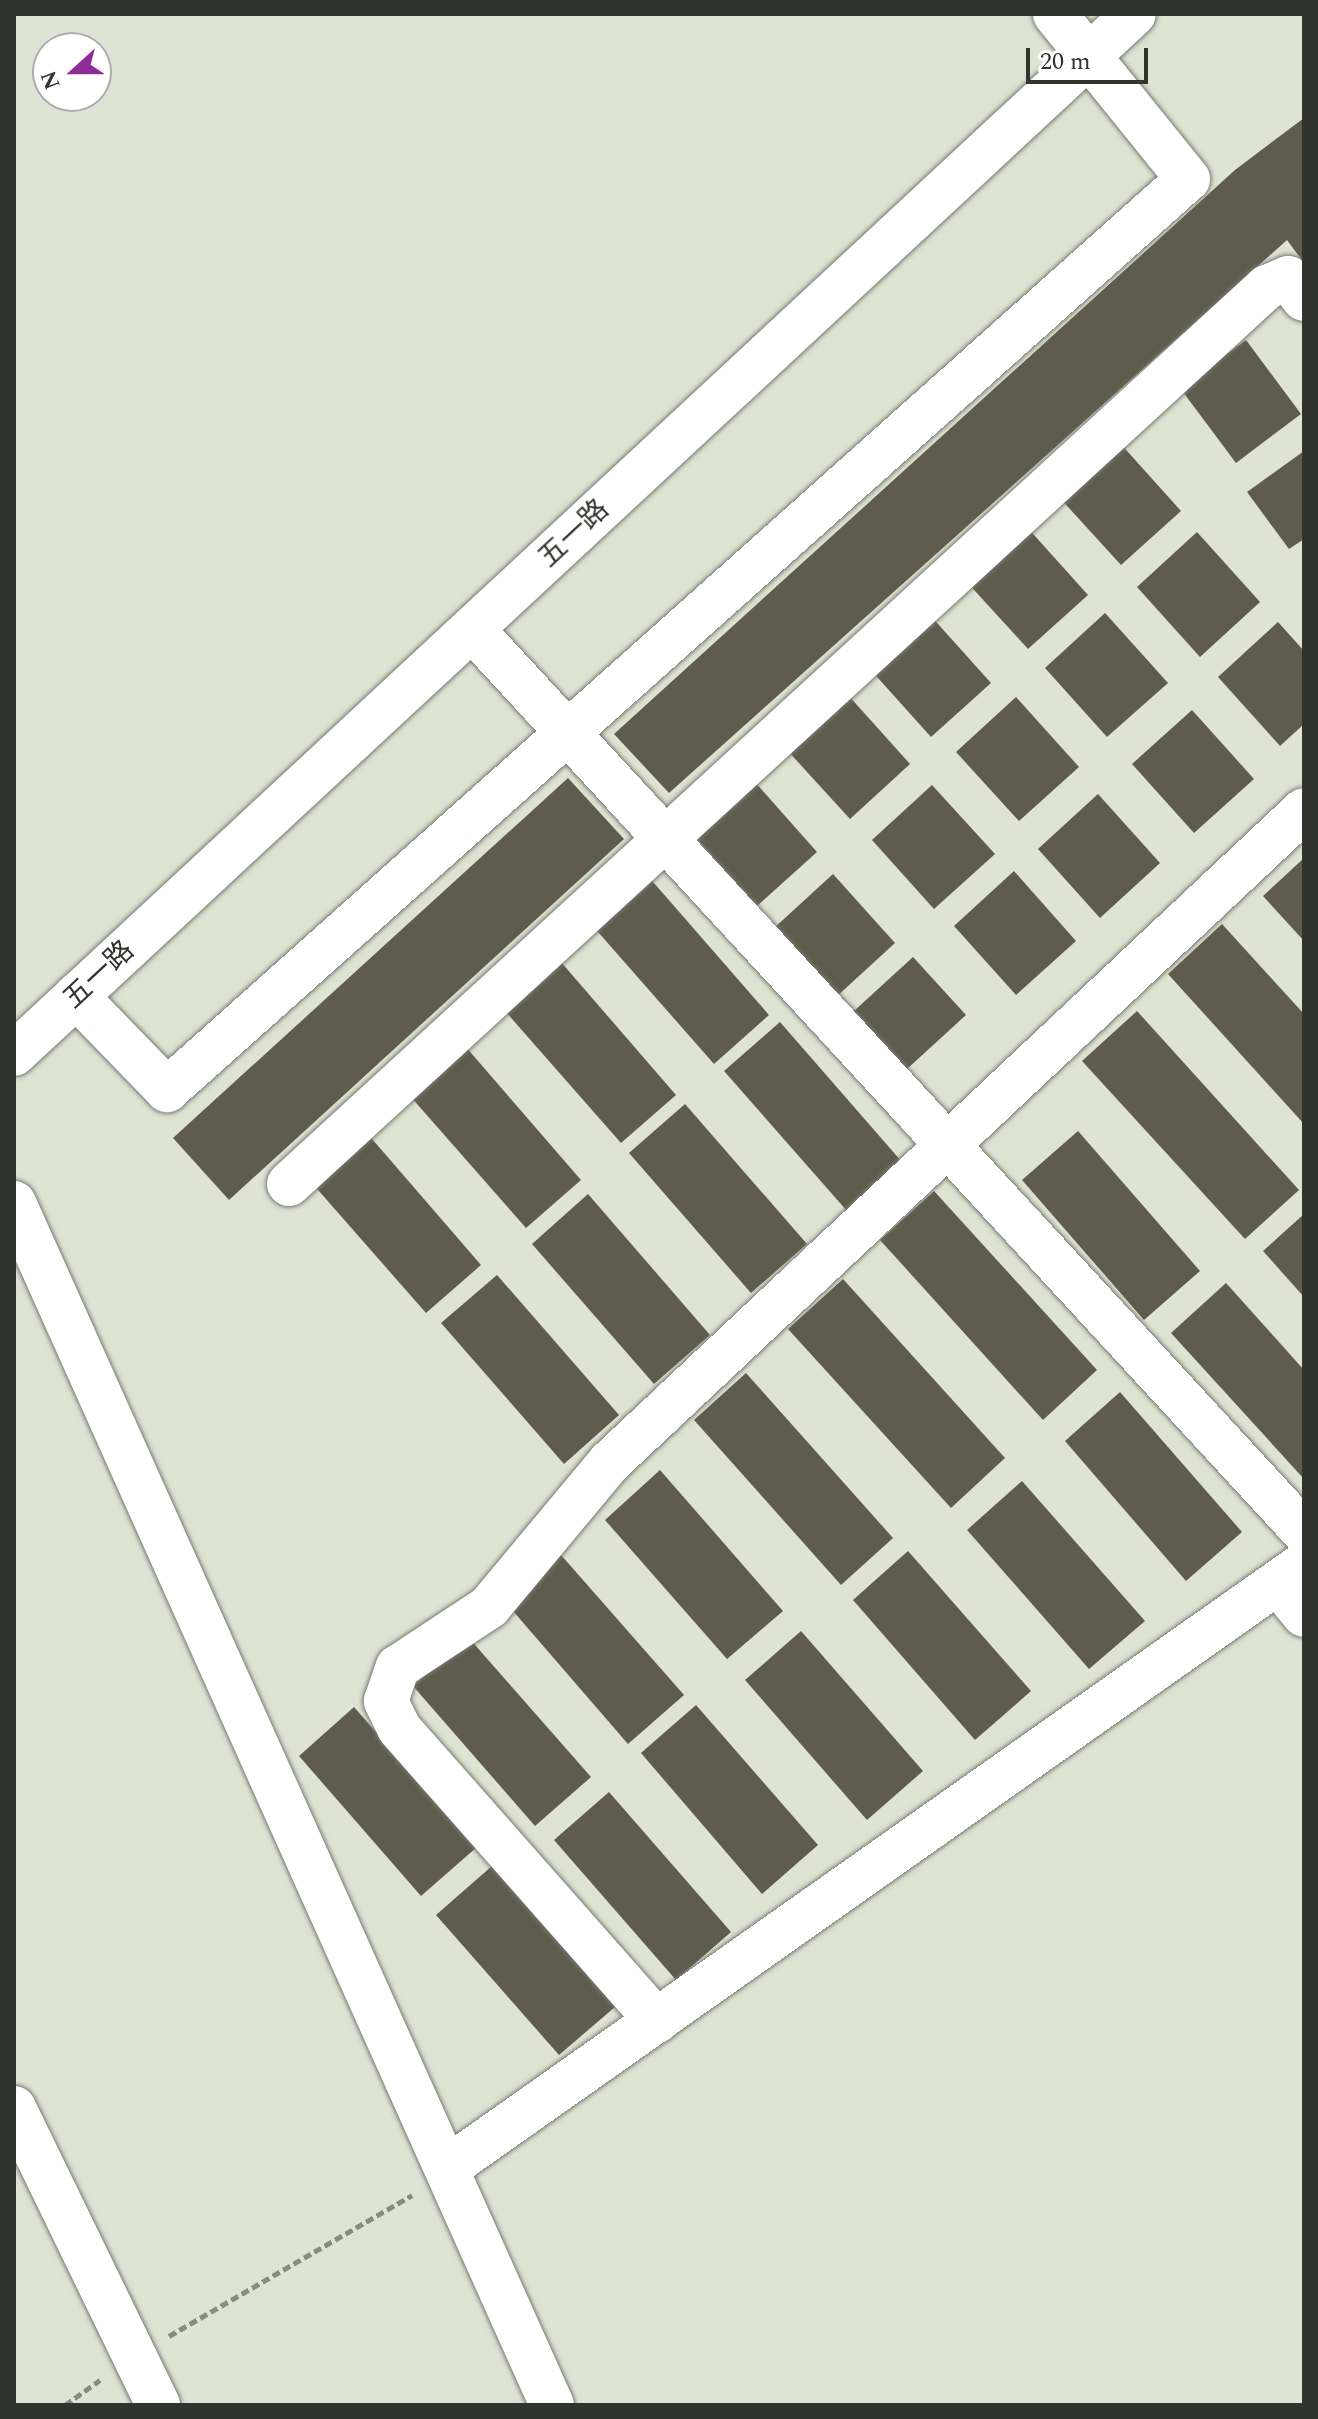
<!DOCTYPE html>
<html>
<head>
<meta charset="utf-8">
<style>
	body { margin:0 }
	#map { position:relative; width:1318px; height:2419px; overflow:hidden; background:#dee3d4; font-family:Spectral,"Noto Sans SC",serif }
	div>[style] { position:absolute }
	.building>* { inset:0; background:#5f5b4e }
	.path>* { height:5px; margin-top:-2.5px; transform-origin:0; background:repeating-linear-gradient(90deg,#888b81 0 8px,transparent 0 12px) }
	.roads { filter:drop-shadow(0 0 2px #767b6e) drop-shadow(0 0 2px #767b6e) }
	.minor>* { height:44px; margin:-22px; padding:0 22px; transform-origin:22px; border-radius:22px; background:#fff }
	span { translate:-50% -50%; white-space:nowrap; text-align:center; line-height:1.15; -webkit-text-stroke:8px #fff; paint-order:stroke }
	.street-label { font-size:28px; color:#31332d }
	.frame { position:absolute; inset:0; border:16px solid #31332d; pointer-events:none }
	.north { position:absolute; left:32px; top:32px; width:80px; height:80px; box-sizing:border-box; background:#fff; border:2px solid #adadab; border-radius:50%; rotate:249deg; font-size:22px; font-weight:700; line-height:32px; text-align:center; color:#31332d }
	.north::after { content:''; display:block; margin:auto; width:28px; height:36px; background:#8e2d96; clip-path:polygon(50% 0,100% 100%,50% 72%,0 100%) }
	.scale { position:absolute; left:1026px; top:48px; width:122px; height:36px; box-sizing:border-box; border:4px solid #31332d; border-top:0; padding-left:10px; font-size:24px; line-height:28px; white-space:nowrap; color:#31332d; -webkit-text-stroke:6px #fff; paint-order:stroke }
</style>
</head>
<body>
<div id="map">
	<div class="building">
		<div style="clip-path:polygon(1304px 118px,1304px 263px,1287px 240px,669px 793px,614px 734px,1235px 170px)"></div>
		<div style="clip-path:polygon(1246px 340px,1301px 414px,1236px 463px,1180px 388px)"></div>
		<div style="clip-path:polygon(1119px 442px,1181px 511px,1121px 565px,1058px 496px)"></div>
		<div style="clip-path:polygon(1304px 451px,1304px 539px,1289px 549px,1247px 492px)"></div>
		<div style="clip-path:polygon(1025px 525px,1088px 595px,1028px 649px,965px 580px)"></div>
		<div style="clip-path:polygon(1197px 532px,1260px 602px,1200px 657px,1137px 587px)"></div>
		<div style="clip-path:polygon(1105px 613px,1168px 683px,1107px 737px,1045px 668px)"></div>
		<div style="clip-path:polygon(929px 614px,991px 683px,931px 737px,869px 668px)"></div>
		<div style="clip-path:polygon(1278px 622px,1304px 651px,1304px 724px,1280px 746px,1218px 677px)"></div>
		<div style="clip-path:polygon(848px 695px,910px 764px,850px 819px,787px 750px)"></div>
		<div style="clip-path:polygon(1016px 697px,1079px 767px,1019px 821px,956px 752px)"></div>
		<div style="clip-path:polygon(1192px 710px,1254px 779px,1194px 833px,1132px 764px)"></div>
		<div style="clip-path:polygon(568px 778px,624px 839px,229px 1200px,173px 1138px)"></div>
		<div style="clip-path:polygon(755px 782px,817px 852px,757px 906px,695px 837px)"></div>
		<div style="clip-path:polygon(932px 785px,995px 854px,934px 909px,872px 840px)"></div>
		<div style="clip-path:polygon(1098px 794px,1160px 863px,1100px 918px,1038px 849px)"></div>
		<div style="clip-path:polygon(1304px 858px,1304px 941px,1263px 896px)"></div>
		<div style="clip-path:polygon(1014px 871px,1076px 941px,1016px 995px,954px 926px)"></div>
		<div style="clip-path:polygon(833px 874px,895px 943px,835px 998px,773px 929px)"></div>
		<div style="clip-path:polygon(647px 875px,769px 1015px,714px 1064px,591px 924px)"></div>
		<div style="clip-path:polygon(1222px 924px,1304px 1014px,1304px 1124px,1168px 974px)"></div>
		<div style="clip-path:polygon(554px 954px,676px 1095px,621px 1143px,498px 1003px)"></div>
		<div style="clip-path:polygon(913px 957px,966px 1015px,907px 1069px,854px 1011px)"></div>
		<div style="clip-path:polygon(1137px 1011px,1299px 1190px,1245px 1239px,1082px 1061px)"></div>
		<div style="clip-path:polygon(780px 1022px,902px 1162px,847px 1211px,724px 1071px)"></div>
		<div style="clip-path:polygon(459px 1039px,581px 1180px,526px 1228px,403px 1088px)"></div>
		<div style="clip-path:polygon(685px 1104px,807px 1244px,751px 1293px,629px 1153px)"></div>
		<div style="clip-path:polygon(360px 1125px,481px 1265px,426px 1313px,304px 1174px)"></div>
		<div style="clip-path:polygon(1078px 1131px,1200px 1271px,1144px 1320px,1022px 1180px)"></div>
		<div style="clip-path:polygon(934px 1191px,1097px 1370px,1043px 1420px,880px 1240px)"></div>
		<div style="clip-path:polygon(588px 1194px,710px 1335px,654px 1384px,532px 1244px)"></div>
		<div style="clip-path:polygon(1304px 1214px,1304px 1297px,1263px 1251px)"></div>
		<div style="clip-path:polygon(497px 1275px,619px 1415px,564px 1464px,441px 1323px)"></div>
		<div style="clip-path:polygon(843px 1279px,1005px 1458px,951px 1508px,788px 1329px)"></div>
		<div style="clip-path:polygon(1226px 1283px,1304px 1370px,1304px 1479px,1171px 1333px)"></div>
		<div style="clip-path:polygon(746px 1373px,893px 1538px,841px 1585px,694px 1420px)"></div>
		<div style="clip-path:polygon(1120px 1392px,1242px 1532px,1186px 1581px,1065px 1441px)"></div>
		<div style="clip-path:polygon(660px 1470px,783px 1611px,727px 1659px,605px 1520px)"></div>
		<div style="clip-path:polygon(1022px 1481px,1145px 1621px,1089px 1669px,967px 1530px)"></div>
		<div style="clip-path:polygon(908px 1551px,1031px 1691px,975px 1740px,853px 1600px)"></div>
		<div style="clip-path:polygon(561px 1555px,684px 1695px,628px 1744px,506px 1603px)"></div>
		<div style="clip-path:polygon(801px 1631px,923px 1771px,867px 1820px,745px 1680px)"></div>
		<div style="clip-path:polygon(468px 1637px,591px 1777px,535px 1826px,413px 1686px)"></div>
		<div style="clip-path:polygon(696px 1705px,818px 1845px,762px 1894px,641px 1753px)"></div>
		<div style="clip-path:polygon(354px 1707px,477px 1847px,421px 1896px,299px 1756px)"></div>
		<div style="clip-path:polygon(609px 1792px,731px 1932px,676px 1980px,554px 1840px)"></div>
		<div style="clip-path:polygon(492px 1866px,615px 2007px,559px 2055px,436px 1915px)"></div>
	</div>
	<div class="path">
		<div style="left:169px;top:2336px;width:281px;rotate:-30.1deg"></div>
		<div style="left:65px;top:2405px;width:43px;rotate:-35.5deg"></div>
	</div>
	<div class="roads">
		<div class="minor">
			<div style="left:472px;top:629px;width:1228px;rotate:47.34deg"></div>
			<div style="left:76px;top:996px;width:131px;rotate:45.9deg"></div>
			<div style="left:167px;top:1090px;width:1368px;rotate:-41.74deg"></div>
			<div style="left:1188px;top:179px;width:212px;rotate:-128.9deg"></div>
			<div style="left:14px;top:1054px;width:1528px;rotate:-42.88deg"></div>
			<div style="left:289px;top:1184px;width:1327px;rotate:-42.53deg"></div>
			<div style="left:1267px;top:287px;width:23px;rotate:-23deg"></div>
			<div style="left:1288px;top:278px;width:26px;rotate:53deg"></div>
			<div style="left:14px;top:1203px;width:1317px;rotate:65.89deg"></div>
			<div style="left:1278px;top:1583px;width:41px;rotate:50.9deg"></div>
			<div style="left:657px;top:2021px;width:390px;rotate:-131.4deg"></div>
			<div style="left:399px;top:1728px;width:30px;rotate:-116deg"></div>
			<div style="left:386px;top:1701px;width:36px;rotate:-71deg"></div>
			<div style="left:398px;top:1667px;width:109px;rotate:-33.4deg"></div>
			<div style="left:489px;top:1607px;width:189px;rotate:-50.2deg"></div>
			<div style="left:610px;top:1462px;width:952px;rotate:-43.21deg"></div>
			<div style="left:14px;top:2108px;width:330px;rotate:64.1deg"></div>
			<div style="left:447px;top:2168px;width:1048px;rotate:-35.18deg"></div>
		</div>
	</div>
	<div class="street-label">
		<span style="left:574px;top:534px;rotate:-43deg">五一路</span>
		<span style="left:99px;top:975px;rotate:-43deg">五一路</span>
	</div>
	<div class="frame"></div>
	<div class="north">N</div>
	<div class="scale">20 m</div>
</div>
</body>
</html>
